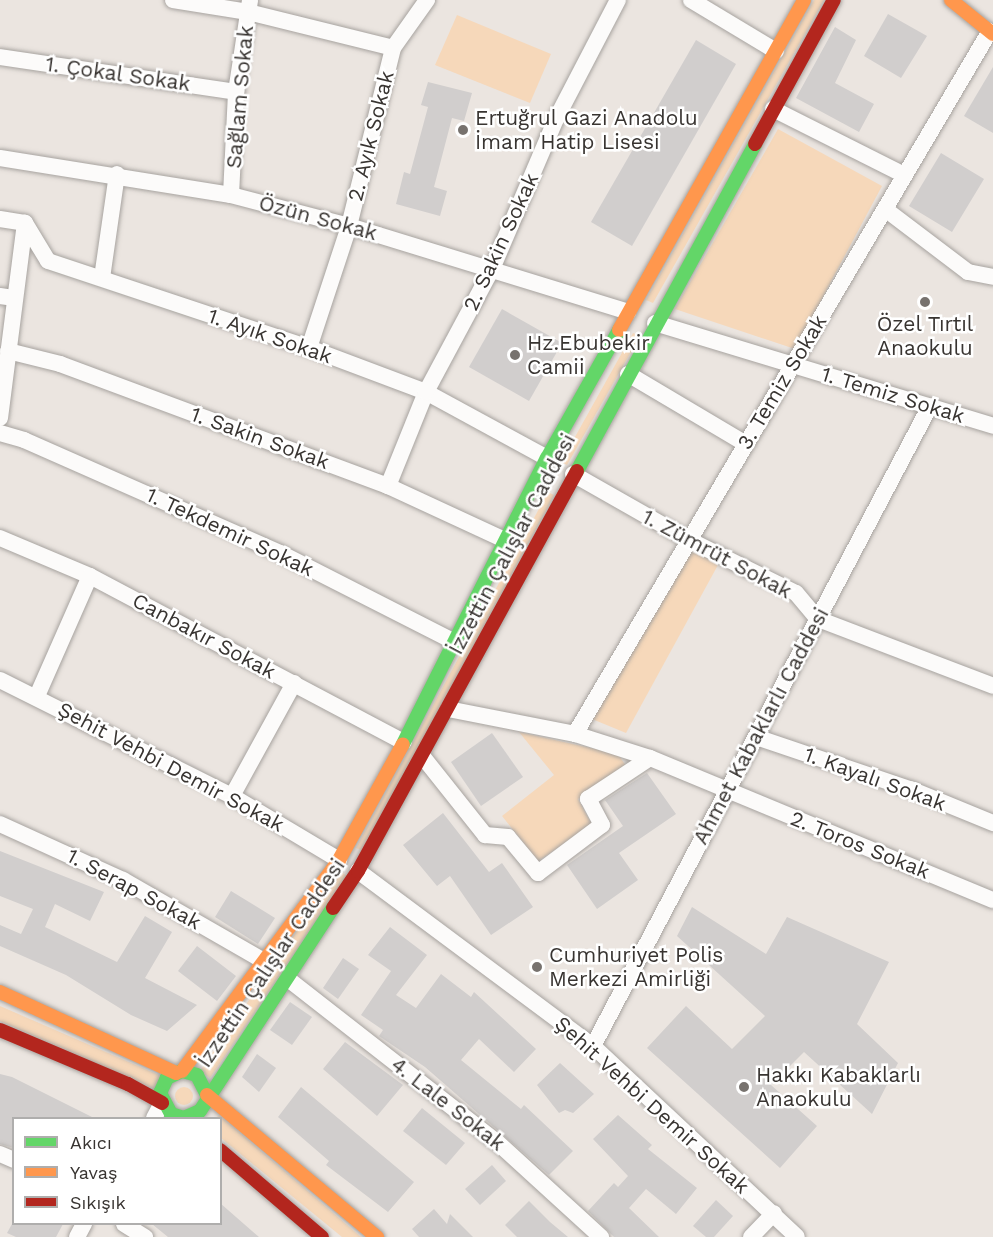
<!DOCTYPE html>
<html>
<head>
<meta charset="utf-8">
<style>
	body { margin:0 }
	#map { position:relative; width:993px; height:1237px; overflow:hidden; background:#ebe5e0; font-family:"Work Sans",sans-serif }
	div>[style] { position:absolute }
	.green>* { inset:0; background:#f6d8ba }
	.round { border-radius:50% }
	.building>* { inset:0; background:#d1cecd }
	.roads { filter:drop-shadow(0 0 2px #a7a39f) drop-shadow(0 0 2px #a7a39f) }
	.street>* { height:16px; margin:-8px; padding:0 8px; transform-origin:8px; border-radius:8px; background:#fcfbfa }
	.fast>* { height:14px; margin:-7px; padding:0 7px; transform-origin:7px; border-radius:7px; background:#63d668 }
	.slow>* { height:14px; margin:-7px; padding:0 7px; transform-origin:7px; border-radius:7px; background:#ff974d }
	.jam>* { height:14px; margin:-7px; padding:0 7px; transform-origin:7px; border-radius:7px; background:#b3261e }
	.dots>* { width:16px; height:16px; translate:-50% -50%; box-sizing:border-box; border:3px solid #fff; border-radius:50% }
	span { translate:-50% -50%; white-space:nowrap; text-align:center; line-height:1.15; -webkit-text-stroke:5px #fff; paint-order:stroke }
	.street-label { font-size:21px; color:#383431 }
	.poi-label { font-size:21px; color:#383431 }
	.left { translate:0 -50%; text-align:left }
	.legend { position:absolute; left:12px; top:1117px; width:210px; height:108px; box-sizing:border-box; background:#fff; border:2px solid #afaead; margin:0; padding:8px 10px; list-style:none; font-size:18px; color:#383431 }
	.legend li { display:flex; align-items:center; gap:12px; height:30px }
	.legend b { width:30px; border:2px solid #afaead }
</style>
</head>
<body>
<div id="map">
	<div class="green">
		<div style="clip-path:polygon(814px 0,824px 0,653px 303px,646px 300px)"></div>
		<div style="clip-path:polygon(457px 15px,551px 54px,530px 103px,435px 65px)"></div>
		<div style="clip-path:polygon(778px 129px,882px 186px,795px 349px,675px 309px)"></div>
		<div style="clip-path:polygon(633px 333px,640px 336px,567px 465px,561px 462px)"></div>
		<div style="clip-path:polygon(548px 492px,554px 495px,364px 851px,356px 848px)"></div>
		<div style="clip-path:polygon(687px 547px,718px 565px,626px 733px,592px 719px)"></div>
		<div style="clip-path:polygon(519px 732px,618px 754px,626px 766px,578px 799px,592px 825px,538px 861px,502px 816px,554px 775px)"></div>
		<div style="clip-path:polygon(339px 870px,347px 876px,210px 1078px,200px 1071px)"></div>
		<div style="clip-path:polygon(0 1006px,161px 1076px,155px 1089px,0 1021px)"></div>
		<div class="round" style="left:175px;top:1087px;width:18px;height:18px"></div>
		<div style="clip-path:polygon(219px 1115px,361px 1237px,342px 1237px,221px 1138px,220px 1118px,216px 1118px)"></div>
	</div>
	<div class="building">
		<div style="clip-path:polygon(888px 14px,927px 36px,901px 78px,864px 56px)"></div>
		<div style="clip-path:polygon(835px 27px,856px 40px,835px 83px,874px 104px,859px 132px,796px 98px)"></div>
		<div style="clip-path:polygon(696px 40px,736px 64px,632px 246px,591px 222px)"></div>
		<div style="clip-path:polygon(993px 67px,993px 133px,964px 116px)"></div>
		<div style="clip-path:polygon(428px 82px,472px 93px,464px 121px,452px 118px,434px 187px,447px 191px,440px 216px,396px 204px,404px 172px,410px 174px,428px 107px,421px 105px)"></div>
		<div style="clip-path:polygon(941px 153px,984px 179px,952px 232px,909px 206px)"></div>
		<div style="clip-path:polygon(502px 309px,562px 343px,529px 401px,469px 367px)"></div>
		<div style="clip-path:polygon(492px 733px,523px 777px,481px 806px,451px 762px)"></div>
		<div style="clip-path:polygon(647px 773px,676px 814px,619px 853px,638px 880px,597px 909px,567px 865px,623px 826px,605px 800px)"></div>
		<div style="clip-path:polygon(443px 813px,489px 872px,502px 863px,533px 907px,491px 935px,450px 876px,437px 886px,403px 845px)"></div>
		<div style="clip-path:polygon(0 851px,104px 892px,90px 921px,55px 904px,45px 927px,117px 962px,145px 916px,172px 932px,145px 978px,197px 1005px,167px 1031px,131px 1015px,66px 975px,0 946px,0 925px,21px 934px,33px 909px,0 896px)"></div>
		<div style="clip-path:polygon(231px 891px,275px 918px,258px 944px,215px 917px)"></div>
		<div style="clip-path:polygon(692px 907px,766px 954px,787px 917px,889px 962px,857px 1024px,898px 1063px,872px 1114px,804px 1052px,771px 1085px,817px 1126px,780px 1168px,647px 1048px,686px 1006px,732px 1049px,765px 1016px,677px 936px)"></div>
		<div style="clip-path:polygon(390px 927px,427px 955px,396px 995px,416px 1008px,441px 974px,471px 997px,474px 992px,536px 1049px,514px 1072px,479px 1039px,461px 1060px,521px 1109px,524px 1105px,573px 1151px,549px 1175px,425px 1067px,379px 1036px,383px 1030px,361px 1015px,391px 971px,368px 955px)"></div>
		<div style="clip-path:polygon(197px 946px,236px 976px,217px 1001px,178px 971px)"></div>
		<div style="clip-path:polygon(343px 958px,359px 969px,338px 999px,323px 988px)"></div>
		<div style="clip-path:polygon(290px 1002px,312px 1017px,292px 1045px,270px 1030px)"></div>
		<div style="clip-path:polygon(345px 1042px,403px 1085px,377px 1116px,323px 1069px)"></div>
		<div style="clip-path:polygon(257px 1054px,276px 1068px,259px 1092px,242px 1077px)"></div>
		<div style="clip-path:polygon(560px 1063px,594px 1094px,573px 1113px,565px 1110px,559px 1113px,537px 1085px)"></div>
		<div style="clip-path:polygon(0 1074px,12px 1077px,96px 1119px,14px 1119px,14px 1148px,0 1144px)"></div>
		<div style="clip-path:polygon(301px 1087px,414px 1182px,388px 1212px,326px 1165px,329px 1161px,278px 1117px)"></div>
		<div style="clip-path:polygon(422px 1108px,465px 1143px,446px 1165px,403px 1131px)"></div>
		<div style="clip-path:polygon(618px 1115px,652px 1145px,648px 1149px,697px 1188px,676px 1214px,646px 1189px,629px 1208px,659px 1237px,614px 1237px,588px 1211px,614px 1183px,618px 1187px,628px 1176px,593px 1139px)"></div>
		<div style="clip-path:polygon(492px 1165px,506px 1181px,480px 1205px,465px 1189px)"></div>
		<div style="clip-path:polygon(716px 1200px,733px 1216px,714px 1237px,706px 1237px,693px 1226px)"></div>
		<div style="clip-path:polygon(529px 1201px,550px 1222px,568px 1237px,517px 1237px,505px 1225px)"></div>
		<div style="clip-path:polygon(220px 1203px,259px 1237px,168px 1237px,152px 1224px,220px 1224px)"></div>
		<div style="clip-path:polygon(434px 1209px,447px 1224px,450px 1214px,473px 1237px,419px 1237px,412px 1229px)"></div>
		<div style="clip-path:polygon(12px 1224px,63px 1224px,56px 1237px,16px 1237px,7px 1233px)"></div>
	</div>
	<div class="roads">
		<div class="street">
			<div style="left:173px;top:0;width:76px;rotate:9.1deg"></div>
			<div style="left:248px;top:12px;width:149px;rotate:13.9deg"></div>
			<div style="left:691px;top:0;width:99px;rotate:31deg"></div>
			<div style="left:0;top:57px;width:239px;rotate:8.4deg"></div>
			<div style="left:773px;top:109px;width:147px;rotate:26.7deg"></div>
			<div style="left:0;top:158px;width:234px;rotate:9.1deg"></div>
			<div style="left:231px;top:195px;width:122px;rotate:14.7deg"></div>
			<div style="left:349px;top:226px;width:292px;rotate:17.1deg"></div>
			<div style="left:231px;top:195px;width:103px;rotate:-87.2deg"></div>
			<div style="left:236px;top:92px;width:93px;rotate:-81.3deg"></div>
			<div style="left:885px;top:209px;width:104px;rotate:37.2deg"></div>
			<div style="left:968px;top:272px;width:25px;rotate:11deg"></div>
			<div style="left:0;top:219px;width:25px;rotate:9deg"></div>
			<div style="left:25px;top:223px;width:44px;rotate:58.8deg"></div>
			<div style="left:48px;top:261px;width:275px;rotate:18.4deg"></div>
			<div style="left:309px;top:348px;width:125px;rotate:20.6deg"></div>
			<div style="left:426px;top:392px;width:138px;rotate:28.6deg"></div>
			<div style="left:102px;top:278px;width:105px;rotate:-81.8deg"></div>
			<div style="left:0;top:296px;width:15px;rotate:8deg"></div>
			<div style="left:655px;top:323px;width:353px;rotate:16.9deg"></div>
			<div style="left:309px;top:348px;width:128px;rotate:-71.8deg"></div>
			<div style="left:349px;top:226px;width:183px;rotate:-76.1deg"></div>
			<div style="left:393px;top:48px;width:59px;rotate:-54.7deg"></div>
			<div style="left:8px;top:351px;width:54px;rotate:14deg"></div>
			<div style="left:60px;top:364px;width:350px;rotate:20.4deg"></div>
			<div style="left:388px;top:486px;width:131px;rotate:24.8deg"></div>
			<div style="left:628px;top:374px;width:137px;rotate:30.7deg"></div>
			<div style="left:0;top:418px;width:197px;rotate:-82.7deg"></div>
			<div style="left:0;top:433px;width:25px;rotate:16deg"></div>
			<div style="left:24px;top:440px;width:280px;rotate:23.8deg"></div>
			<div style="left:280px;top:553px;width:196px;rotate:27deg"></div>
			<div style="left:573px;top:474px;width:133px;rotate:29.6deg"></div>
			<div style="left:689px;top:540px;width:119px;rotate:26.4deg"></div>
			<div style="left:796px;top:593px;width:34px;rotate:50deg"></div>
			<div style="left:818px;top:619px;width:187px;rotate:20.9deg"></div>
			<div style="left:388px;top:486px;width:101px;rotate:-68deg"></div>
			<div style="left:426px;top:392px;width:140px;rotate:-61.8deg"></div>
			<div style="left:492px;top:269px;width:163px;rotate:-66.9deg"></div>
			<div style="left:556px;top:119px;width:134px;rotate:-62.5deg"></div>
			<div style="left:0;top:538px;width:98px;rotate:22.9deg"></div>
			<div style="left:90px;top:576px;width:355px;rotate:27.9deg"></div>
			<div style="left:0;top:680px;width:259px;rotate:26.6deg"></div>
			<div style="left:232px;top:796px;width:125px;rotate:30.9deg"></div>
			<div style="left:37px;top:696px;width:131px;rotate:-66.2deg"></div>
			<div style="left:448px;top:709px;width:129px;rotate:11.1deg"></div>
			<div style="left:575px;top:734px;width:79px;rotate:17.7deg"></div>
			<div style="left:650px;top:758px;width:371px;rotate:22.5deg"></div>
			<div style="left:575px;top:734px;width:816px;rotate:-59.45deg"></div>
			<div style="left:756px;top:737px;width:163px;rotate:18.7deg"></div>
			<div style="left:910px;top:789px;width:90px;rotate:22.3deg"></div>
			<div style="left:423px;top:757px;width:100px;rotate:51.5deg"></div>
			<div style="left:485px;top:835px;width:23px;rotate:5deg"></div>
			<div style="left:508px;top:837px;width:47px;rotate:50.2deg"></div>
			<div style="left:538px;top:873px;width:80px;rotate:-36.9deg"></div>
			<div style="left:602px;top:825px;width:30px;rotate:-118deg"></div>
			<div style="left:588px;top:799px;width:74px;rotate:-33.5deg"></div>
			<div style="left:232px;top:796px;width:129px;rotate:-61.2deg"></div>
			<div style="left:0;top:824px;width:135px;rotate:24.5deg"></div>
			<div style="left:123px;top:880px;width:163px;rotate:29.9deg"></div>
			<div style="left:358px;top:871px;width:293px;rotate:36.7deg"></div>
			<div style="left:593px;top:1046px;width:279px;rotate:43.1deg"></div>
			<div style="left:288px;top:979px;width:265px;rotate:38deg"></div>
			<div style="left:497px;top:1142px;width:141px;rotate:42.4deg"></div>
			<div style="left:593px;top:1046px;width:723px;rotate:-62.23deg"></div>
			<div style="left:154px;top:1118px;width:17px;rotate:-62deg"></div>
			<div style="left:0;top:1154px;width:15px;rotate:23deg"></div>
			<div style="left:124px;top:1224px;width:25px;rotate:32deg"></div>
			<div style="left:77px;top:1237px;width:15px;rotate:-62deg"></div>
			<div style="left:751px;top:1237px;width:33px;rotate:-46deg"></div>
		</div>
		<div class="fast">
			<div style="left:577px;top:471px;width:372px;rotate:-61.4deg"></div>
			<div style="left:403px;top:744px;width:320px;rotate:-63.3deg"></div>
			<div style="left:547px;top:458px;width:147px;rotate:-60.6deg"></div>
			<div style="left:207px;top:1095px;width:22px;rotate:-117deg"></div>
			<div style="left:197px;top:1075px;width:16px;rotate:-165deg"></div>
			<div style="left:182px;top:1071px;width:17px;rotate:155deg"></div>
			<div style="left:167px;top:1078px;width:17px;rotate:115deg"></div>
			<div style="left:160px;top:1093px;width:24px;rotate:62deg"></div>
			<div style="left:171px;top:1114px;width:14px;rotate:17deg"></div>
			<div style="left:184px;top:1118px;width:17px;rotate:-24deg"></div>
			<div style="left:200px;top:1111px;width:243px;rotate:-56.8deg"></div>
		</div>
		<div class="slow">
			<div style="left:951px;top:0;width:54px;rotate:39deg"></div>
			<div style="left:619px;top:330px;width:378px;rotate:-60.7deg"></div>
			<div style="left:0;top:992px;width:194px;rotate:24.7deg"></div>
			<div style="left:182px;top:1071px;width:263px;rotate:-53.3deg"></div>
			<div style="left:339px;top:860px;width:132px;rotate:-61.1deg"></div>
			<div style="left:207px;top:1095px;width:222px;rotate:39.9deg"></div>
		</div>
		<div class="jam">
			<div style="left:755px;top:144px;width:164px;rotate:-61.3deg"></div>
			<div style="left:333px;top:908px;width:45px;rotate:-56deg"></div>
			<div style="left:358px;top:871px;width:456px;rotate:-61.3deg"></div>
			<div style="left:0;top:1030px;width:139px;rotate:22.9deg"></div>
			<div style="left:128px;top:1084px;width:39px;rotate:29deg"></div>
			<div style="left:220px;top:1150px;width:134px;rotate:40.5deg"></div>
		</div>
	</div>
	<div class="dots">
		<div style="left:463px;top:130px;background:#77726e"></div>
		<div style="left:925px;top:302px;background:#77726e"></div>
		<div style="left:515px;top:355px;background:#77726e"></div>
		<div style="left:537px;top:967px;background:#77726e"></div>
		<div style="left:744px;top:1087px;background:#77726e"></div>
	</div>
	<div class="street-label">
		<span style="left:118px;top:74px;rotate:8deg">1. Çokal Sokak</span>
		<span style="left:240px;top:97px;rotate:-85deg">Sağlam Sokak</span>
		<span style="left:371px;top:136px;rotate:-76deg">2. Ayık Sokak</span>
		<span style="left:318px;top:218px;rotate:15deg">Özün Sokak</span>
		<span style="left:501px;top:242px;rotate:-65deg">2. Sakin Sokak</span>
		<span style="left:270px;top:336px;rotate:19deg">1. Ayık Sokak</span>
		<span style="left:782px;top:382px;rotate:-59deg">3. Temiz Sokak</span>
		<span style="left:893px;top:395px;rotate:17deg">1. Temiz Sokak</span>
		<span style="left:260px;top:438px;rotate:20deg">1. Sakin Sokak</span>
		<span style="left:230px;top:532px;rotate:25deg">1. Tekdemir Sokak</span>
		<span style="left:512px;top:544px;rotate:-62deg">İzzettin Çalışlar Caddesi</span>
		<span style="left:717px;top:554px;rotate:28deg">1. Zümrüt Sokak</span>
		<span style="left:204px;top:636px;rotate:28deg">Canbakır Sokak</span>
		<span style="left:761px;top:726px;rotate:-62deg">Ahmet Kabaklarlı Caddesi</span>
		<span style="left:171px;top:767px;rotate:28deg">Şehit Vehbi Demir Sokak</span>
		<span style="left:875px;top:779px;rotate:20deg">1. Kayalı Sokak</span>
		<span style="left:860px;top:845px;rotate:22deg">2. Toros Sokak</span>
		<span style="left:134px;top:889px;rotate:28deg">1. Serap Sokak</span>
		<span style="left:271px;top:963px;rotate:-56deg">İzzettin Çalışlar Caddesi</span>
		<span style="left:448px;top:1104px;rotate:38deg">4. Lale Sokak</span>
		<span style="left:652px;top:1105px;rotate:42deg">Şehit Vehbi Demir Sokak</span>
	</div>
	<div class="poi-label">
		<span class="left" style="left:475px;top:130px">Ertuğrul Gazi Anadolu<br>İmam Hatip Lisesi</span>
		<span style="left:925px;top:336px">Özel Tırtıl<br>Anaokulu</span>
		<span class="left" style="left:527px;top:355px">Hz.Ebubekir<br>Camii</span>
		<span class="left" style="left:549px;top:967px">Cumhuriyet Polis<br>Merkezi Amirliği</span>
		<span class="left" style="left:756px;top:1087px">Hakkı Kabaklarlı<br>Anaokulu</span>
	</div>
	<ul class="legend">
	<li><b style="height:8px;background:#63d668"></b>Akıcı</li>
	<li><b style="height:8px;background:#ff974d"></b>Yavaş</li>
	<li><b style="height:8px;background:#b3261e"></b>Sıkışık</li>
	</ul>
</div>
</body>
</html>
